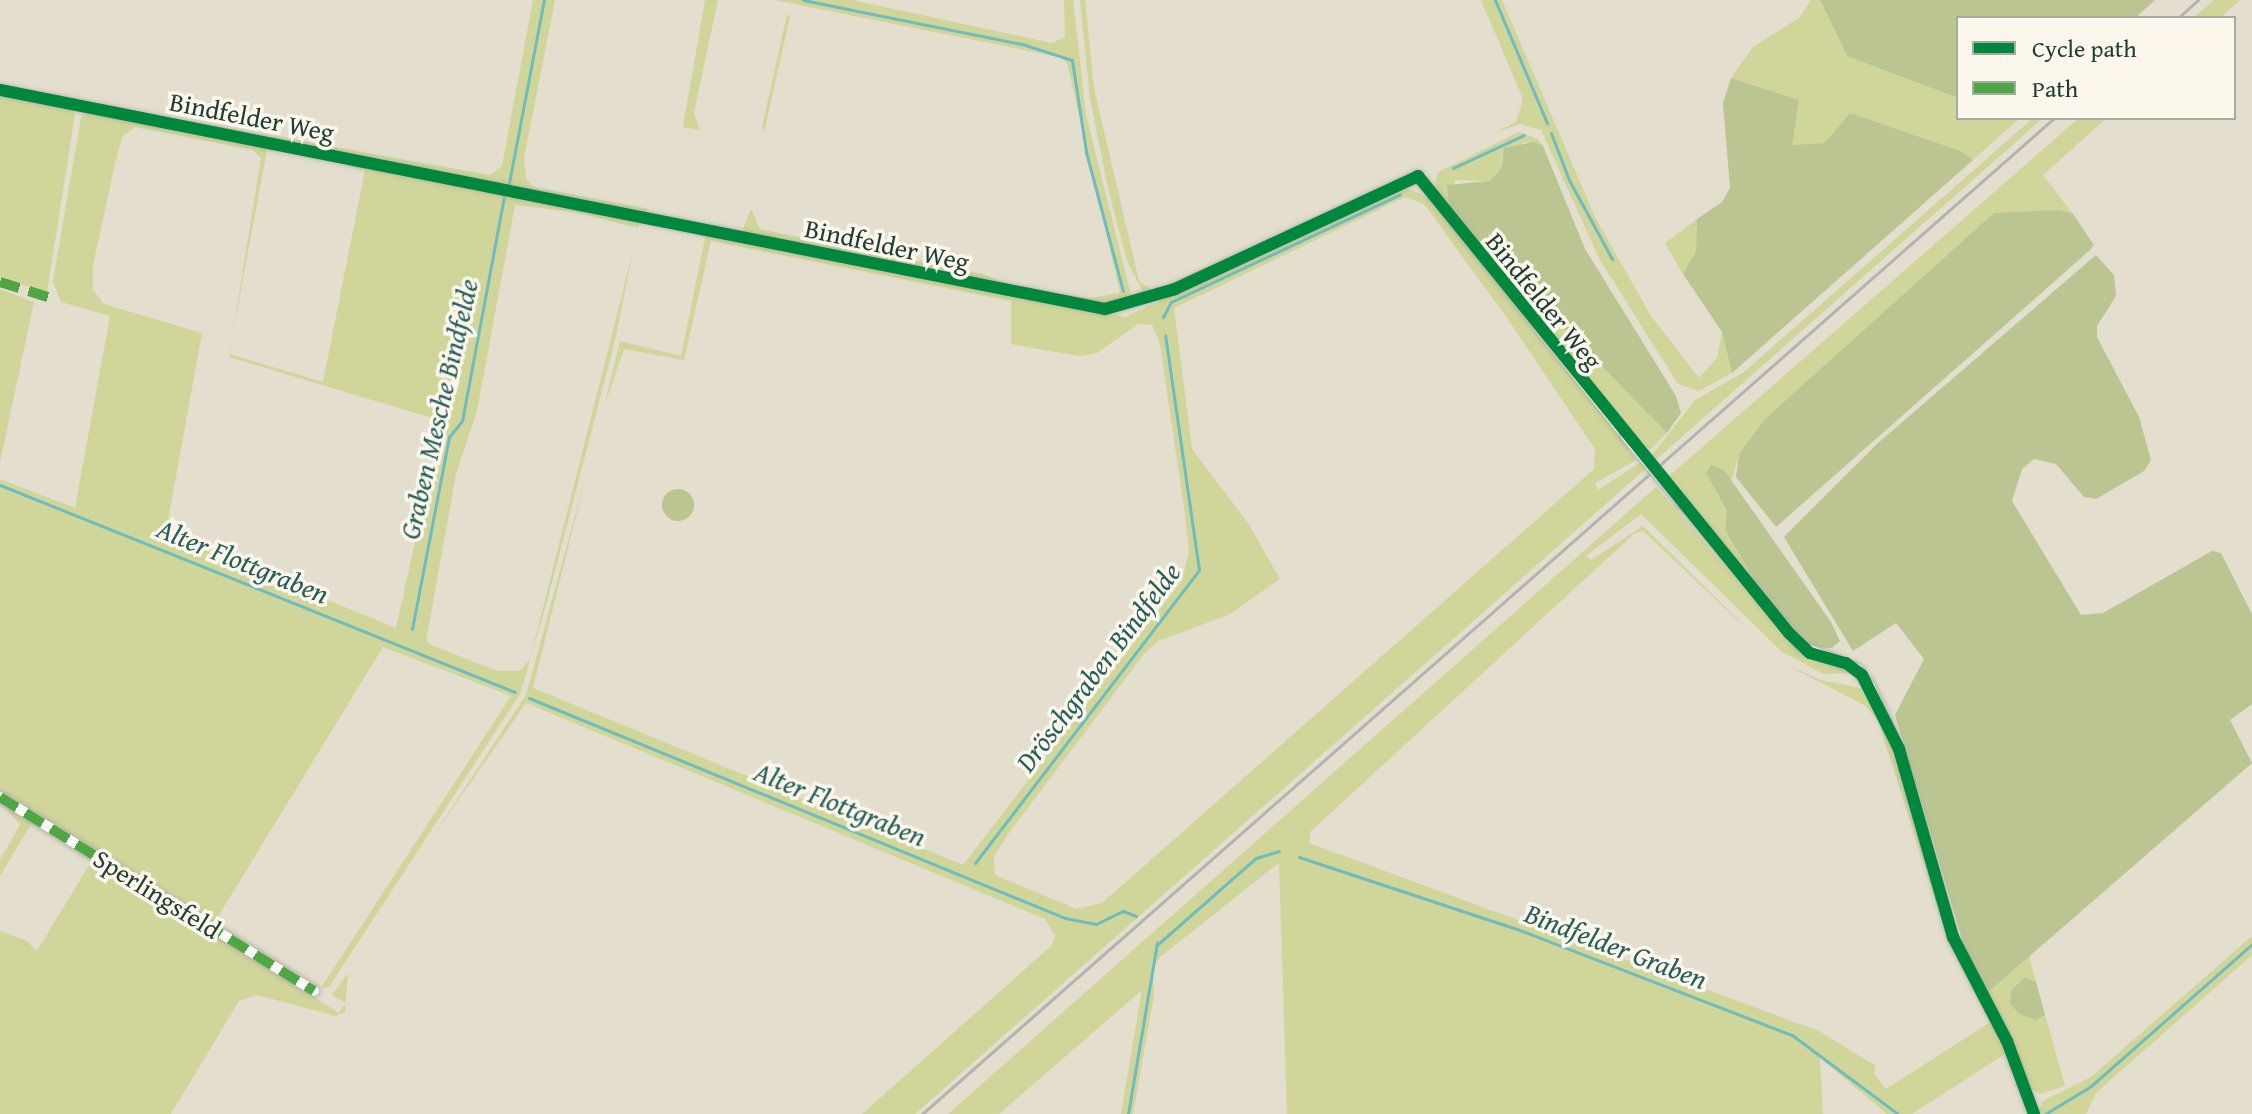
<!DOCTYPE html>
<html>
<head>
<meta charset="utf-8">
<style>
	body { margin:0 }
	#map { position:relative; width:2252px; height:1114px; overflow:hidden; background:#e3decd; font-family:"Gentium Book Plus",serif }
	div>[style] { position:absolute }
	.green>* { inset:0; background:#d0d599 }
	.forest>* { inset:0; background:#bac592 }
	.round { border-radius:50% }
	.stream>* { height:3px; margin:-1.5px; padding:0 1.5px; transform-origin:1.5px; border-radius:1.5px; background:#6ebcbd }
	.roads { filter:drop-shadow(0 0 2px #b0b0a4) drop-shadow(0 0 2px #b0b0a4) }
	.minor>* { height:10px; margin:-5px; padding:0 5px; transform-origin:5px; border-radius:5px; background:#fbfaf8 }
	.rail>* { height:3px; margin:-1.5px; padding:0 1.5px; transform-origin:1.5px; border-radius:1.5px; background:#b2b4b1 }
	.bridges { filter:drop-shadow(0 0 2px #b0b0a4) drop-shadow(0 0 2px #b0b0a4) }
	.minor-bridge>* { height:10px; margin:-5px; padding:0 5px; transform-origin:5px; border-radius:5px; background:#fbfaf8 }
	.quiet>* { height:10px; margin-top:-5px; transform-origin:0; background:repeating-linear-gradient(90deg,#4fa644 0 20px,transparent 0 30px) }
	.cycleway>* { height:12px; margin:-6px; padding:0 6px; transform-origin:6px; border-radius:6px; background:#00873e }
	span { translate:-50% -50%; white-space:nowrap; text-align:center; line-height:1.15; -webkit-text-stroke:7px #fbf7ec; paint-order:stroke }
	.street-label { font-size:26px; color:#1f3d34 }
	.water-label { font-size:28px; color:#285f5b; font-style:italic }
	.legend { position:absolute; left:1956px; top:16px; width:280px; height:104px; box-sizing:border-box; background:#fbf7ec; border:2px solid #a3ada2; margin:0; padding:10px 14px; list-style:none; font-size:24px; color:#1f3d34 }
	.legend li { display:flex; align-items:center; gap:16px; height:40px }
	.legend b { width:40px; border:2px solid #a3ada2 }
</style>
</head>
<body>
<div id="map">
	<div class="green">
		<div style="clip-path:polygon(533px 0,555px 0,524px 158px,526px 178px,533px 187px,649px 209px,643px 214px,91px 103px,490px 175px,502px 166px)"></div>
		<div style="clip-path:polygon(705px 0,718px 0,694px 113px,700px 130px,683px 127px)"></div>
		<div style="clip-path:polygon(774px 0,852px 0,1052px 43px,1065px 37px,1064px 0,1073px 0,1086px 115px,1131px 295px,1115px 303px,1064px 299px,741px 234px,751px 209px,760px 229px,982px 274px,1015px 287px,1089px 298px,1120px 293px,1067px 63px,1059px 57px)"></div>
		<div style="clip-path:polygon(1080px 0,1085px 0,1094px 88px,1139px 281px,1152px 290px,1176px 283px,1144px 294px,1127px 261px,1108px 188px,1090px 98px)"></div>
		<div style="clip-path:polygon(1481px 0,1502px 0,1595px 217px,1651px 316px,1699px 378px,1717px 358px,1722px 332px,1732px 373px,1699px 391px,1678px 384px,1599px 258px,1541px 130px,1520px 124px,1494px 133px,1516px 122px,1523px 99px)"></div>
		<div style="clip-path:polygon(1811px 0,1820px 0,1847px 56px,1958px 98px,1958px 118px,2020px 118px,1973px 160px,1961px 151px,1850px 113px,1826px 143px,1791px 145px,1799px 100px,1731px 78px,1753px 47px,1800px 17px)"></div>
		<div style="clip-path:polygon(2214px 0,2240px 0,2220px 18px,2193px 18px)"></div>
		<div style="clip-path:polygon(787px 14px,790px 17px,764px 133px,762px 127px)"></div>
		<div style="clip-path:polygon(0 96px,72px 108px,75px 114px,47px 292px,0 278px)"></div>
		<div style="clip-path:polygon(evenodd,87px 111px,288px 152px,267px 150px,229px 354px,323px 382px,365px 170px,314px 156px,639px 223px,638px 228px,575px 212px,515px 205px,477px 411px,456px 474px,426px 641px,433px 646px,498px 671px,520px 671px,530px 659px,633px 251px,615px 341px,548px 598px,520px 694px,329px 987px,321px 988px,511px 696px,383px 647px,214px 923px,0 792px,0 479px,75px 508px,110px 316px,61px 302px,53px 281px,81px 118px,87px 111px,135px 127px,253px 150px,261px 158px,229px 357px,442px 421px,396px 628px,171px 536px,167px 526px,202px 333px,104px 304px,93px 290px,93px 265px,115px 164px,122px 137px,135px 127px)"></div>
		<div style="clip-path:polygon(evenodd,2033px 118px,2043px 118px,915px 1114px,862px 1114px,1052px 945px,1055px 936px,1045px 919px,526px 703px,434px 835px,526px 695px,587px 472px,533px 688px,963px 865px,1182px 580px,1189px 552px,1185px 515px,1160px 344px,1152px 325px,1138px 324px,1097px 353px,1079px 356px,1011px 344px,1011px 301px,711px 241px,684px 360px,624px 349px,604px 407px,620px 341px,681px 356px,705px 238px,683px 229px,1125px 317px,1407px 188px,1427px 197px,1623px 439px,1636px 460px,1595px 483px,1598px 490px,1653px 454px,1695px 400px,1744px 372px,2033px 118px,1405px 197px,1424px 204px,1507px 318px,1595px 449px,1594px 469px,1102px 903px,1076px 909px,995px 875px,994px 856px,1008px 834px,1144px 654px,1158px 641px,1230px 614px,1280px 579px,1248px 523px,1192px 449px,1174px 308px,1405px 197px)"></div>
		<div style="clip-path:polygon(2079px 118px,2107px 118px,2043px 175px,2073px 214px,1994px 213px,1739px 454px,1731px 482px,1724px 470px,1706px 473px,1727px 511px,1725px 530px,1763px 594px,1668px 477px)"></div>
		<div style="clip-path:polygon(1519px 132px,1538px 139px,1543px 146px,1525px 142px,1502px 155px,1501px 169px,1489px 181px,1455px 180px,1450px 213px,1434px 189px,1438px 172px)"></div>
		<div style="clip-path:polygon(1697px 219px,1696px 251px,1683px 274px,1665px 243px)"></div>
		<div style="clip-path:polygon(0 289px,34px 302px,0 462px)"></div>
		<div style="clip-path:polygon(1520px 299px,1552px 315px,1667px 433px,1650px 450px,1625px 428px)"></div>
		<div style="clip-path:polygon(1656px 487px,1800px 653px,1850px 673px,1824px 674px,1782px 652px,1641px 514px,1586px 556px,1591px 560px,1643px 526px,1761px 642px,1643px 531px,1635px 533px,1310px 832px,1309px 843px,1819px 1031px,1876px 1066px,1874px 1074px,1886px 1089px,1992px 1021px,2008px 1052px,1912px 1114px,1887px 1114px,1820px 1058px,1823px 1114px,1287px 1114px,1279px 863px,1160px 957px,1153px 968px,1154px 995px,1133px 1114px,1121px 1114px,1142px 990px,999px 1114px,948px 1114px)"></div>
		<div style="clip-path:polygon(1785px 664px,1821px 680px,1866px 689px,1894px 750px,1951px 948px,1878px 721px,1866px 706px)"></div>
		<div style="clip-path:polygon(0 801px,33px 821px,0 876px,0 860px,20px 825px)"></div>
		<div style="clip-path:polygon(94px 857px,339px 1013px,346px 1003px,332px 995px,348px 973px,345px 1012px,336px 1016px,257px 995px,239px 1001px,171px 1114px,0 1114px,0 931px,27px 941px,37px 951px)"></div>
		<div style="clip-path:polygon(2252px 936px,2252px 955px,2096px 1093px,2086px 1114px,2038px 1114px,2043px 1101px,2091px 1077px)"></div>
		<div style="clip-path:polygon(2029px 956px,2036px 982px,2026px 977px,2036px 1020px,2045px 1015px,2065px 1086px,2041px 1094px,2032px 1090px,1987px 993px)"></div>
	</div>
	<div class="forest">
		<div style="clip-path:polygon(1820px 0,2155px 0,2135px 18px,1958px 18px,1958px 98px,1847px 56px)"></div>
		<div style="clip-path:polygon(1731px 78px,1799px 100px,1792px 145px,1825px 143px,1850px 113px,1961px 151px,1973px 160px,1732px 373px,1722px 332px,1683px 274px,1696px 251px,1697px 219px,1722px 202px,1730px 188px,1723px 103px)"></div>
		<div style="clip-path:polygon(1534px 142px,1543px 146px,1585px 249px,1676px 396px,1681px 413px,1667px 433px,1552px 315px,1520px 299px,1450px 213px,1447px 185px,1489px 181px,1501px 169px,1504px 148px)"></div>
		<div style="clip-path:polygon(2058px 210px,2073px 214px,2094px 245px,2090px 250px,1776px 527px,1736px 477px,1739px 454px,1765px 419px,1994px 213px)"></div>
		<div style="clip-path:polygon(2096px 255px,2114px 275px,2116px 296px,2097px 326px,2097px 337px,2139px 417px,2151px 460px,2144px 471px,2096px 499px,2084px 497px,2056px 464px,2034px 459px,2022px 469px,2012px 501px,2081px 615px,2103px 613px,2212px 551px,2221px 553px,2252px 614px,2252px 704px,2230px 720px,2252px 763px,1987px 993px,1964px 945px,1895px 715px,1924px 659px,1896px 623px,1853px 651px,1784px 537px,1878px 443px)"></div>
		<div style="clip-path:polygon(1711px 465px,1724px 470px,1831px 622px,1840px 641px,1832px 648px,1805px 646px,1763px 594px,1725px 530px,1727px 511px,1706px 473px)"></div>
		<div class="round" style="left:662px;top:489px;width:32px;height:32px"></div>
		<div style="clip-path:polygon(2026px 977px,2036px 982px,2045px 1015px,2036px 1020px,2019px 1014px,2010px 1003px,2012px 989px)"></div>
	</div>
	<div class="stream">
		<div style="left:803px;top:0;width:223px;rotate:11.4deg"></div>
		<div style="left:1022px;top:44px;width:52px;rotate:17.7deg"></div>
		<div style="left:1072px;top:60px;width:93px;rotate:81.3deg"></div>
		<div style="left:1086px;top:152px;width:144px;rotate:75.1deg"></div>
		<div style="left:1495px;top:0;width:134px;rotate:67.1deg"></div>
		<div style="left:1551px;top:133px;width:50px;rotate:69deg"></div>
		<div style="left:1569px;top:180px;width:90px;rotate:61.4deg"></div>
		<div style="left:1453px;top:168px;width:78px;rotate:-24.9deg"></div>
		<div style="left:509px;top:183px;width:186px;rotate:-79.2deg"></div>
		<div style="left:1163px;top:317px;width:17px;rotate:-62deg"></div>
		<div style="left:1171px;top:302px;width:253px;rotate:-25.2deg"></div>
		<div style="left:0;top:485px;width:555px;rotate:21.9deg"></div>
		<div style="left:412px;top:629px;width:196px;rotate:-79.1deg"></div>
		<div style="left:449px;top:437px;width:21px;rotate:-51deg"></div>
		<div style="left:462px;top:421px;width:228px;rotate:-79.4deg"></div>
		<div style="left:529px;top:698px;width:579px;rotate:22.32deg"></div>
		<div style="left:1065px;top:918px;width:32px;rotate:11deg"></div>
		<div style="left:1096px;top:924px;width:30px;rotate:-26deg"></div>
		<div style="left:1123px;top:911px;width:14px;rotate:21deg"></div>
		<div style="left:1299px;top:857px;width:230px;rotate:18.3deg"></div>
		<div style="left:1517px;top:929px;width:295px;rotate:21.1deg"></div>
		<div style="left:1792px;top:1035px;width:132px;rotate:36.7deg"></div>
		<div style="left:975px;top:863px;width:369px;rotate:-52.6deg"></div>
		<div style="left:1199px;top:570px;width:237px;rotate:-98.2deg"></div>
		<div style="left:1158px;top:944px;width:130px;rotate:-41.3deg"></div>
		<div style="left:1256px;top:858px;width:24px;rotate:-17deg"></div>
		<div style="left:1128px;top:1114px;width:174px;rotate:-80.4deg"></div>
		<div style="left:2045px;top:1114px;width:54px;rotate:-31.3deg"></div>
		<div style="left:2091px;top:1086px;width:215px;rotate:-41.4deg"></div>
	</div>
	<div class="roads">
		<div class="minor">
			<div style="left:0;top:90px;width:1126px;rotate:11.21deg"></div>
			<div style="left:1105px;top:309px;width:73px;rotate:-15.9deg"></div>
			<div style="left:1175px;top:289px;width:268px;rotate:-24.9deg"></div>
			<div style="left:1418px;top:176px;width:333px;rotate:51.3deg"></div>
			<div style="left:1682px;top:503px;width:187px;rotate:50.2deg"></div>
			<div style="left:1802px;top:647px;width:59px;rotate:21.8deg"></div>
			<div style="left:1857px;top:669px;width:22px;rotate:54deg"></div>
			<div style="left:1870px;top:687px;width:68px;rotate:64.9deg"></div>
			<div style="left:1899px;top:749px;width:196px;rotate:74deg"></div>
			<div style="left:1953px;top:937px;width:117px;rotate:62.6deg"></div>
			<div style="left:2007px;top:1041px;width:78px;rotate:69.7deg"></div>
			<div style="left:0;top:797px;width:369px;rotate:31.7deg"></div>
		</div>
	</div>
	<div class="rail">
		<div style="left:2178px;top:18px;width:27px;rotate:-42deg"></div>
		<div style="left:922px;top:1114px;width:1508px;rotate:-41.34deg"></div>
	</div>
	<div class="bridges">
		<div class="minor-bridge">
			<div style="left:1626px;top:436px;width:87px;rotate:50.1deg"></div>
		</div>
	</div>
	<div class="quiet">
		<div style="left:0;top:282px;width:57px;rotate:17.5deg"></div>
		<div style="left:0;top:797px;width:369px;rotate:31.7deg"></div>
	</div>
	<div class="cycleway">
		<div style="left:0;top:90px;width:1126px;rotate:11.21deg"></div>
		<div style="left:1105px;top:309px;width:73px;rotate:-15.9deg"></div>
		<div style="left:1175px;top:289px;width:268px;rotate:-24.9deg"></div>
		<div style="left:1418px;top:176px;width:589px;rotate:50.93deg"></div>
		<div style="left:1789px;top:633px;width:29px;rotate:44deg"></div>
		<div style="left:1810px;top:653px;width:37px;rotate:16deg"></div>
		<div style="left:1846px;top:663px;width:20px;rotate:37deg"></div>
		<div style="left:1862px;top:675px;width:83px;rotate:63.4deg"></div>
		<div style="left:1899px;top:749px;width:196px;rotate:74deg"></div>
		<div style="left:1953px;top:937px;width:117px;rotate:62.6deg"></div>
		<div style="left:2007px;top:1041px;width:78px;rotate:69.7deg"></div>
	</div>
	<div class="street-label">
		<span style="left:252px;top:117px;rotate:11deg">Bindfelder Weg</span>
		<span style="left:887px;top:245px;rotate:12deg">Bindfelder Weg</span>
		<span style="left:1544px;top:301px;rotate:51deg">Bindfelder Weg</span>
		<span style="left:157px;top:894px;rotate:32deg">Sperlingsfeld</span>
	</div>
	<div class="water-label">
		<span style="left:439px;top:409px;rotate:-77deg">Graben Mesche Bindfelde</span>
		<span style="left:243px;top:561px;rotate:22deg">Alter Flottgraben</span>
		<span style="left:1098px;top:667px;rotate:-53deg">Dröschgraben Bindfelde</span>
		<span style="left:840px;top:804px;rotate:22deg">Alter Flottgraben</span>
		<span style="left:1616px;top:946px;rotate:21deg">Bindfelder Graben</span>
	</div>
	<ul class="legend">
	<li><b style="height:10px;background:#00873e"></b>Cycle path</li>
	<li><b style="height:10px;background:#4fa644"></b>Path</li>
	</ul>
</div>
</body>
</html>
